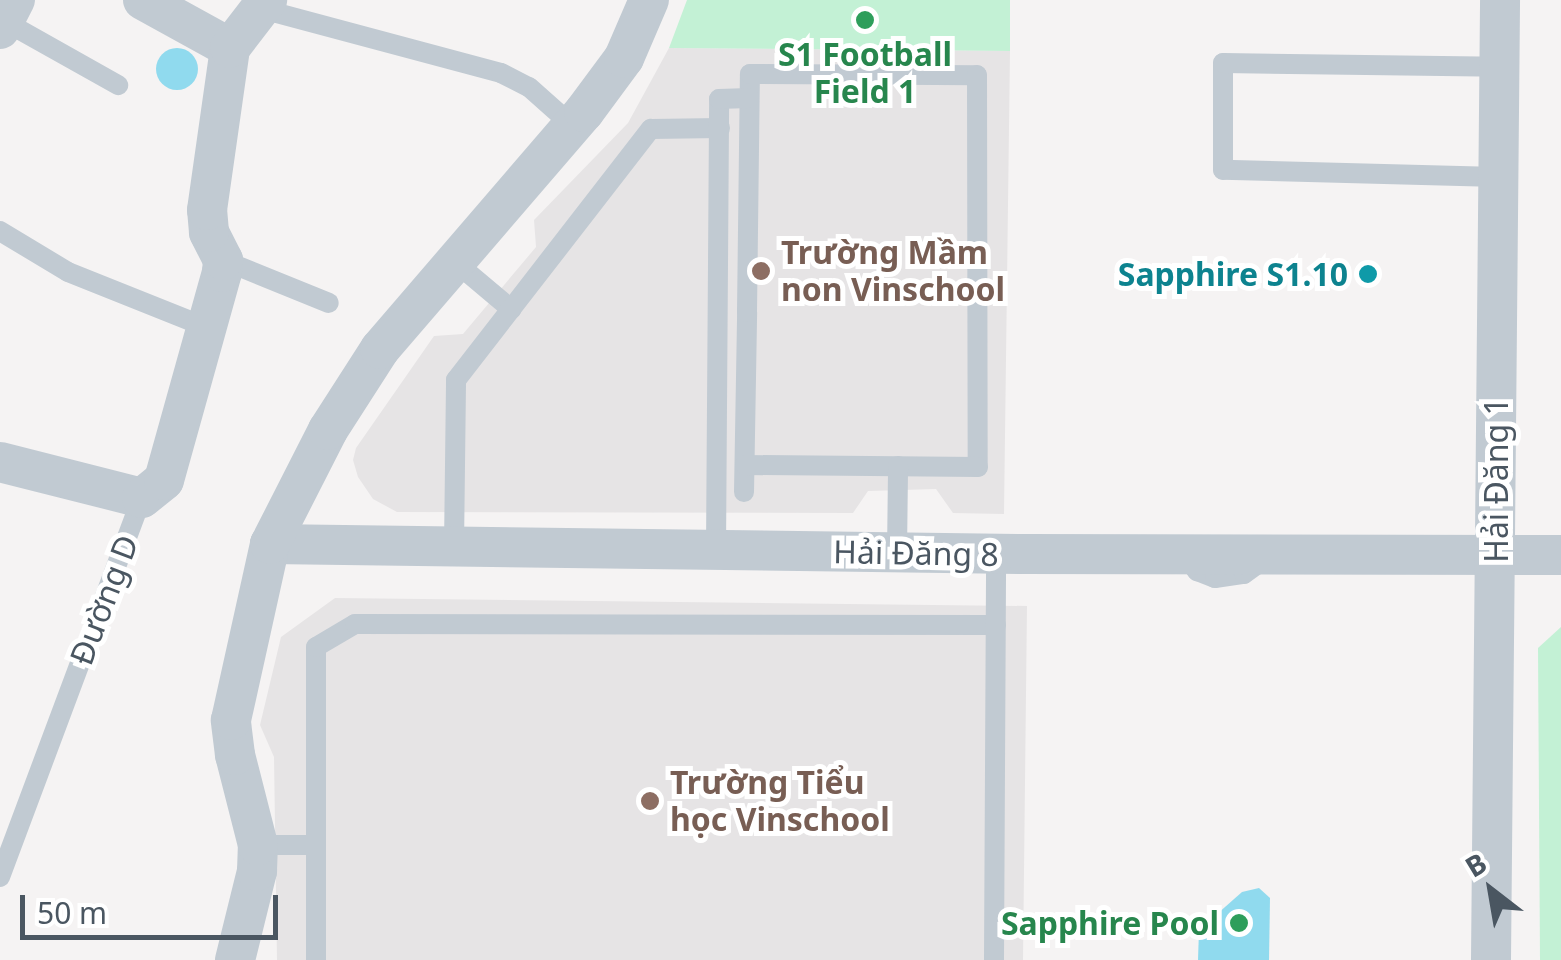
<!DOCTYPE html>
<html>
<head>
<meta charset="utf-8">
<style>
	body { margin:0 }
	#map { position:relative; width:1561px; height:960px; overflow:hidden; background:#f5f3f3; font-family:"Noto Sans",sans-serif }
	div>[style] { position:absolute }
	.education>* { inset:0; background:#e6e4e5 }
	.green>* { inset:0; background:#c3f1d5 }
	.water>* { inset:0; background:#90daee }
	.round { border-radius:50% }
	.lane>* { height:20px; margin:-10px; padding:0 10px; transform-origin:10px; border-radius:10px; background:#c1cad2 }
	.street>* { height:40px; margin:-20px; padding:0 20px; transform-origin:20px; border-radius:20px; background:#c1cad2 }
	.dots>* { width:28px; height:28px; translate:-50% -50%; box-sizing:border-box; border:5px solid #fff; border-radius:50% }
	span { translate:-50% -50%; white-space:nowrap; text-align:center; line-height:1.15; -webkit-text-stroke:10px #fff; paint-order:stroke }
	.leisure-label { font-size:32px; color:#27864d; font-weight:700 }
	.right { translate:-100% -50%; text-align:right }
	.education-label { font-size:32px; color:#785e54; font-weight:700 }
	.left { translate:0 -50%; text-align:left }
	.culture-label { font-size:32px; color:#0d838f; font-weight:700 }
	.street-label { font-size:32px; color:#4a5661 }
	.north { position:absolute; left:1441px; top:840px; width:100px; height:100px; -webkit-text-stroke:8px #fff; paint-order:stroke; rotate:329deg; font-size:28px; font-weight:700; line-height:40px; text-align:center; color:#4a5661 }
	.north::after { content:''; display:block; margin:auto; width:35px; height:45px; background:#4a5661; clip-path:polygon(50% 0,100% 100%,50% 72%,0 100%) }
	.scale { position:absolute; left:20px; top:895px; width:258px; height:45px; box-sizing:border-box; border:5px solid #4a5661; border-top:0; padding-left:12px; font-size:30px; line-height:35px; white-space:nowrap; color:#4a5661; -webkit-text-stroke:8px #fff; paint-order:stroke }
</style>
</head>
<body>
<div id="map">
	<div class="education">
		<div style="clip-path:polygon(669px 48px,1010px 51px,1004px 514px,953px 513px,936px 489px,868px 491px,853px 513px,397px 512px,373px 499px,358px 477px,353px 460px,356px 448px,434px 336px,463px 334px,536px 247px,534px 220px,628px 123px)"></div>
		<div style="clip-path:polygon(335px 598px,1027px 606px,1023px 960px,277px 960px,274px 757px,260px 725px,281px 637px)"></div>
	</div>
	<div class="green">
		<div style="clip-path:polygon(687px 0,1010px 0,1010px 51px,669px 48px)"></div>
		<div style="clip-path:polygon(1561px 627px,1561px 960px,1540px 960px,1538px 648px)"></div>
	</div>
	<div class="water">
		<div class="round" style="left:156px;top:48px;width:42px;height:42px"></div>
		<div style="clip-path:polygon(1259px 888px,1270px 898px,1269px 960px,1198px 960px,1199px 930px,1242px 892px)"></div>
	</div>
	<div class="lane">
		<div style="left:262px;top:9px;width:247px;rotate:15deg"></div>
		<div style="left:501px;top:73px;width:31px;rotate:27deg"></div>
		<div style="left:529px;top:87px;width:59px;rotate:41.6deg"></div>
		<div style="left:4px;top:21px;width:131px;rotate:29.3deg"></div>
		<div style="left:1498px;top:177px;width:275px;rotate:-178.5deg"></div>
		<div style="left:1223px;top:170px;width:107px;rotate:-90deg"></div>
		<div style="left:1223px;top:63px;width:276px;rotate:0.8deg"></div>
		<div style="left:0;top:231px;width:79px;rotate:31.1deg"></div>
		<div style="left:68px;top:272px;width:151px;rotate:21.8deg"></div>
		<div style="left:223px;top:260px;width:114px;rotate:22.1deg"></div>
		<div style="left:454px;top:261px;width:75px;rotate:40.1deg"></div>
		<div style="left:744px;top:492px;width:180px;rotate:-89deg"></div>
		<div style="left:747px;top:312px;width:238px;rotate:-89.3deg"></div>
		<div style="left:750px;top:74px;width:227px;rotate:0.3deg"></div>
		<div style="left:977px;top:75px;width:392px;rotate:89.9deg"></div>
		<div style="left:978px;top:467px;width:233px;rotate:-179.5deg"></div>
		<div style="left:454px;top:547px;width:167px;rotate:-89.3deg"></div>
		<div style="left:456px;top:380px;width:318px;rotate:-52.2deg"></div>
		<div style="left:651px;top:129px;width:69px;rotate:-0.8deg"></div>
		<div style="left:716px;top:550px;width:451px;rotate:-89.6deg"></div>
		<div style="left:719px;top:99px;width:30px;rotate:-2deg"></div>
		<div style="left:897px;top:553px;width:87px;rotate:-89.3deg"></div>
		<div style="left:1189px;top:560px;width:14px;rotate:54deg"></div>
		<div style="left:1197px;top:571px;width:19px;rotate:21deg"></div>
		<div style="left:1215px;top:578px;width:29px;rotate:-8deg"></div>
		<div style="left:1244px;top:574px;width:24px;rotate:-36deg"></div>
		<div style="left:258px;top:845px;width:58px"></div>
		<div style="left:0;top:877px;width:405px;rotate:-69.5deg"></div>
		<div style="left:316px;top:960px;width:313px;rotate:-90deg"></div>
		<div style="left:316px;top:647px;width:45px;rotate:-30.5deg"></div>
		<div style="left:355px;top:624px;width:641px;rotate:0.09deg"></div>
		<div style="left:994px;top:960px;width:406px;rotate:-89.7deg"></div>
	</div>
	<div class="street">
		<div style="left:143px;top:0;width:99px;rotate:28.9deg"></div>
		<div style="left:0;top:29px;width:33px;rotate:-63deg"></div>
		<div style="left:0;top:462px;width:146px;rotate:14.2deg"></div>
		<div style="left:142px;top:498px;width:28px;rotate:-39deg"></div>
		<div style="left:164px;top:480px;width:216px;rotate:-74.4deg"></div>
		<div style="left:222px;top:272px;width:12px;rotate:-85deg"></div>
		<div style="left:223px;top:260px;width:31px;rotate:-117deg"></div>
		<div style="left:209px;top:232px;width:22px;rotate:-95deg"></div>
		<div style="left:207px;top:210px;width:164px;rotate:-81.9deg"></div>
		<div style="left:230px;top:48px;width:61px;rotate:-52.4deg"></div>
		<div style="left:270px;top:544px;width:755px;rotate:0.76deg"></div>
		<div style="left:1025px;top:554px;width:536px;rotate:0.11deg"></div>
		<div style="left:235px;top:960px;width:92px;rotate:-76.1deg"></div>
		<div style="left:257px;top:871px;width:26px;rotate:-88deg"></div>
		<div style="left:258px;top:845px;width:93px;rotate:-104.3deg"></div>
		<div style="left:235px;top:755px;width:35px;rotate:-97deg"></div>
		<div style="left:231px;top:720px;width:180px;rotate:-77.5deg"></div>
		<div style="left:270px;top:544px;width:128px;rotate:-63deg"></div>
		<div style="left:328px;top:430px;width:96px;rotate:-57.3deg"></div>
		<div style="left:380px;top:349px;width:313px;rotate:-49.3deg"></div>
		<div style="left:584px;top:112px;width:67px;rotate:-53.5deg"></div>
		<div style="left:624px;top:58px;width:63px;rotate:-66.7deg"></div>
		<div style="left:1491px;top:960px;width:960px;rotate:-89.46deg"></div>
	</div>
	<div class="dots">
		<div style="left:865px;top:20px;background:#2e9e5b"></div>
		<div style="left:761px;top:271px;background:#8d6e63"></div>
		<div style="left:1368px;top:274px;background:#0f9aa8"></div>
		<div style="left:650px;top:801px;background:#8d6e63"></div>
		<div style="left:1239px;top:923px;background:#2e9e5b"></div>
	</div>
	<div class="leisure-label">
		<span style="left:865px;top:73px">S1 Football<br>Field 1</span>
		<span class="right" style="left:1219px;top:923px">Sapphire Pool</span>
	</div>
	<div class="education-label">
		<span class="left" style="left:781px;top:271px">Trường Mầm<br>non Vinschool</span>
		<span class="left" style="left:670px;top:801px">Trường Tiểu<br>học Vinschool</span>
	</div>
	<div class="culture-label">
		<span class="right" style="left:1348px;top:274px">Sapphire S1.10</span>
	</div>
	<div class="street-label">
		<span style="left:1496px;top:480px;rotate:-90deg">Hải Đăng 1</span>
		<span style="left:916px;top:553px;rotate:1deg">Hải Đăng 8</span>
		<span style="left:104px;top:600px;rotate:-69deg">Đường D</span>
	</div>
	<div class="north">B</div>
	<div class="scale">50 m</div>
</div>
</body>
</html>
